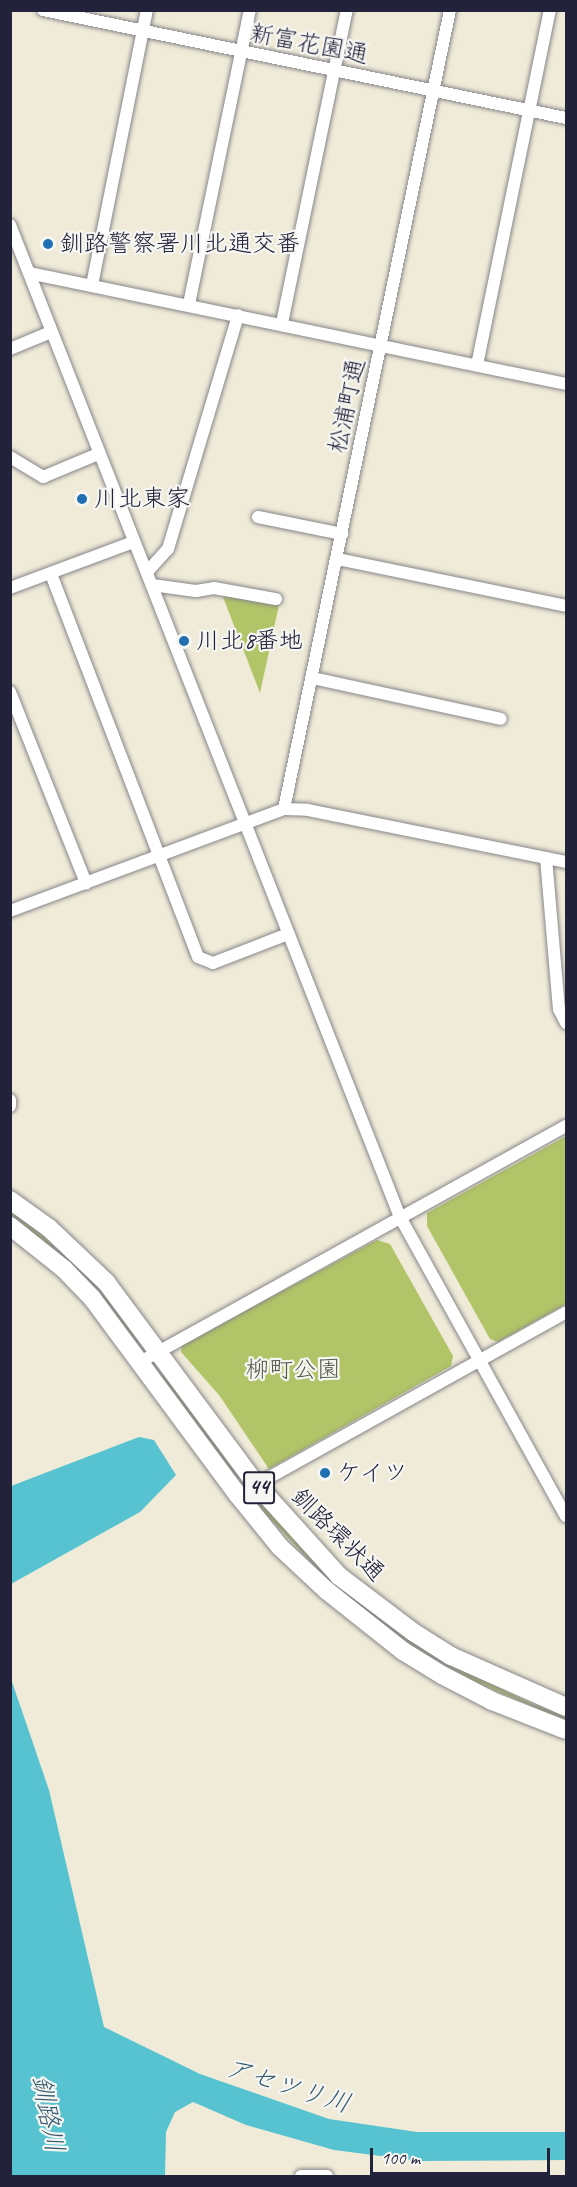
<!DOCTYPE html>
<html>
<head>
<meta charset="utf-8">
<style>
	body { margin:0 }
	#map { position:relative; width:577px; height:2187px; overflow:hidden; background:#efebd8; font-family:Caveat,"Klee One",sans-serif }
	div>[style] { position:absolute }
	.green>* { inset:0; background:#b1c467 }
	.water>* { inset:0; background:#57c3d0 }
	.roads { filter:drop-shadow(0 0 2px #88868a) drop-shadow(0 0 2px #88868a) }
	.minor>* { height:12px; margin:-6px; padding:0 6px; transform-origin:6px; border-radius:6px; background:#fff }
	.highway>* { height:18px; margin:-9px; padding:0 9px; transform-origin:9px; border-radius:9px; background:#fff }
	.dots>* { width:16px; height:16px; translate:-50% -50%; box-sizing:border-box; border:3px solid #f6f6f2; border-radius:50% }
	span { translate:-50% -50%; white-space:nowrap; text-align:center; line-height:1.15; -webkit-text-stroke:4.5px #f6f6f2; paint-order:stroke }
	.shield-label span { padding:2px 4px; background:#f6f6f2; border:2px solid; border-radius:4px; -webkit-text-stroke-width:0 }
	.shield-label { font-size:22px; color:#22223b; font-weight:700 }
	.street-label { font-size:24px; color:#22223b }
	.poi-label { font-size:24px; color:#22223b }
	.left { translate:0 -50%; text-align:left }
	.park-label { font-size:24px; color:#545b4a }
	.water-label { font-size:26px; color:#355a6f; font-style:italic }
	.frame { position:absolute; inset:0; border:12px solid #22223b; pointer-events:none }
	.scale { position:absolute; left:370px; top:2148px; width:180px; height:27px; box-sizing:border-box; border:3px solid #22223b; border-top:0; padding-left:8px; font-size:18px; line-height:21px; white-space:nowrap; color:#22223b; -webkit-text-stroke:4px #f6f6f2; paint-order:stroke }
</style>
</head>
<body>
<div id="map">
	<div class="green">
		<div style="clip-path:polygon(227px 594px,279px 605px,260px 693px,223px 597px)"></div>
		<div style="clip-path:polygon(566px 1136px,566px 1304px,498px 1342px,490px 1339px,427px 1226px,427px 1213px)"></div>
		<div style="clip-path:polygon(10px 1207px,100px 1287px,142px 1340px,137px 1343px,96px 1291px,11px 1215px)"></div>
		<div style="clip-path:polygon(377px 1240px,390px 1244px,453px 1356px,451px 1366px,269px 1469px,219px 1395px,181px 1352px,182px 1345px)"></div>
		<div style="clip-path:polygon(163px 1371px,241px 1473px,240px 1478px,234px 1476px,161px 1376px)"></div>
		<div style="clip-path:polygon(260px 1503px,449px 1663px,532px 1704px,566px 1716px,566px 1721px,476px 1682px,404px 1641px,333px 1585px,260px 1508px)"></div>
	</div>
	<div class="water">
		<div style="clip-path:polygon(139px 1437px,154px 1440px,176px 1475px,140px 1512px,11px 1584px,11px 1486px)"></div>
		<div style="clip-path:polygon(10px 1676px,49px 1790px,104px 2027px,200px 2074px,329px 2119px,417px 2132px,566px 2132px,566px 2160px,420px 2161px,334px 2150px,246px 2125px,193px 2102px,175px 2112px,166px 2132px,165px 2176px,11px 2176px)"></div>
	</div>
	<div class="roads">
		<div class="minor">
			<div style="left:43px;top:10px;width:534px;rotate:11.67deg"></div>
			<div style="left:10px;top:225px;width:1066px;rotate:68.54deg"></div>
			<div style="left:400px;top:1217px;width:342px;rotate:61deg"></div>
			<div style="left:29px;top:273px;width:548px;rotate:11.68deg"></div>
			<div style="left:92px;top:285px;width:280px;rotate:-78.7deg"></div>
			<div style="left:189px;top:304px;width:300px;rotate:-78.3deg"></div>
			<div style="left:282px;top:323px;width:320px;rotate:-78.3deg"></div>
			<div style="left:10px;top:349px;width:44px;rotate:-22.5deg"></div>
			<div style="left:477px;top:365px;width:362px;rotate:-78.4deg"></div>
			<div style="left:10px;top:457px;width:39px;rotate:31deg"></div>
			<div style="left:43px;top:477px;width:60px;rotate:-22.7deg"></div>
			<div style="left:258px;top:517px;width:86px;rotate:11.4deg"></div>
			<div style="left:338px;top:559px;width:233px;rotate:11.6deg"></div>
			<div style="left:147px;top:572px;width:31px;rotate:-48deg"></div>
			<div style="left:168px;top:549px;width:244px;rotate:-73.3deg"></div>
			<div style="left:51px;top:574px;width:410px;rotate:69deg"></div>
			<div style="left:198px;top:957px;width:16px;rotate:22deg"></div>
			<div style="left:213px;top:963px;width:80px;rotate:-21.1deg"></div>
			<div style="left:152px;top:585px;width:44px;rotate:7.8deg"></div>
			<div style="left:196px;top:591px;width:18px;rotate:-9deg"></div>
			<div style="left:214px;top:588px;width:63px;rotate:10.1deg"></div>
			<div style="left:10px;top:588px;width:132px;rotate:-20.4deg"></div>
			<div style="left:312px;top:678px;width:193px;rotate:12.2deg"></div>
			<div style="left:10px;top:692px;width:206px;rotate:68.3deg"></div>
			<div style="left:284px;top:809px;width:816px;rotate:-78.26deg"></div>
			<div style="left:546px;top:858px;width:152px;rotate:85.1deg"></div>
			<div style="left:559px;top:1009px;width:16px;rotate:63deg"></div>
			<div style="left:10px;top:911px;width:292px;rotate:-20.4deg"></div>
			<div style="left:284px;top:809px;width:24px;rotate:2deg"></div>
			<div style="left:308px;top:810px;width:263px;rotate:11.4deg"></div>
			<div style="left:10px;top:1100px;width:6px;rotate:90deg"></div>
			<div style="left:142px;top:1361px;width:485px;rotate:-29deg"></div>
			<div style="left:252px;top:1487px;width:359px;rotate:-29.1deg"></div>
			<div style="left:301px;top:2176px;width:26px"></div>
		</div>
		<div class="highway">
			<div style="left:10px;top:1200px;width:48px;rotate:35.7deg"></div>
			<div style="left:49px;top:1228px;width:79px;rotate:43.5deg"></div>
			<div style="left:106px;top:1282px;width:252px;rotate:53.4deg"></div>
			<div style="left:256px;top:1484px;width:124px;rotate:47.9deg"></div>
			<div style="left:339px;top:1576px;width:93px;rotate:37.1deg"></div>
			<div style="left:413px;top:1632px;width:45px;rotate:32.3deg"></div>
			<div style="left:451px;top:1656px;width:126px;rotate:23.9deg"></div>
			<div style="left:10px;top:1226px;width:69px;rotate:38.5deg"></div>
			<div style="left:64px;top:1269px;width:40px;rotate:46deg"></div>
			<div style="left:92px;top:1298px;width:245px;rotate:53.5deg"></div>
			<div style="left:238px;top:1495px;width:67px;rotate:51.1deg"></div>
			<div style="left:280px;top:1547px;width:63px;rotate:43.1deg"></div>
			<div style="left:326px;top:1590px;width:98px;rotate:38.4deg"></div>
			<div style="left:403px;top:1651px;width:46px;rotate:31.6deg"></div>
			<div style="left:442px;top:1675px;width:56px;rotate:27.5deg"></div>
			<div style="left:492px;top:1701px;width:79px;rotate:21.4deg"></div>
		</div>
	</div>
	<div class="dots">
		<div style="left:48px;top:244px;background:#1f6fb2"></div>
		<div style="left:82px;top:499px;background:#1f6fb2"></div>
		<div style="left:184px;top:641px;background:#1f6fb2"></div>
		<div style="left:325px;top:1473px;background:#1f6fb2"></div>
	</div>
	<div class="shield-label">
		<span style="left:259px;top:1488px">44</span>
	</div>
	<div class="street-label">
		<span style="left:309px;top:44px;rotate:11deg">新富花園通</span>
		<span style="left:347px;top:406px;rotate:-78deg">松浦町通</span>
		<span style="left:338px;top:1535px;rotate:45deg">釧路環状通</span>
	</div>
	<div class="poi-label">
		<span class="left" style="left:60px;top:244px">釧路警察署川北通交番</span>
		<span class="left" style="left:94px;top:499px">川北東家</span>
		<span class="left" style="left:196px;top:641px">川北8番地</span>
		<span class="left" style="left:337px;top:1473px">ケイツ</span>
	</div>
	<div class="park-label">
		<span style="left:293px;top:1370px">柳町公園</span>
	</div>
	<div class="water-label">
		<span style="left:288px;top:2086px;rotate:17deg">アセツリ川</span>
		<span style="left:48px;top:2114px;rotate:79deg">釧路川</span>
	</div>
	<div class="frame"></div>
	<div class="scale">100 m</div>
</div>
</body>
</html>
